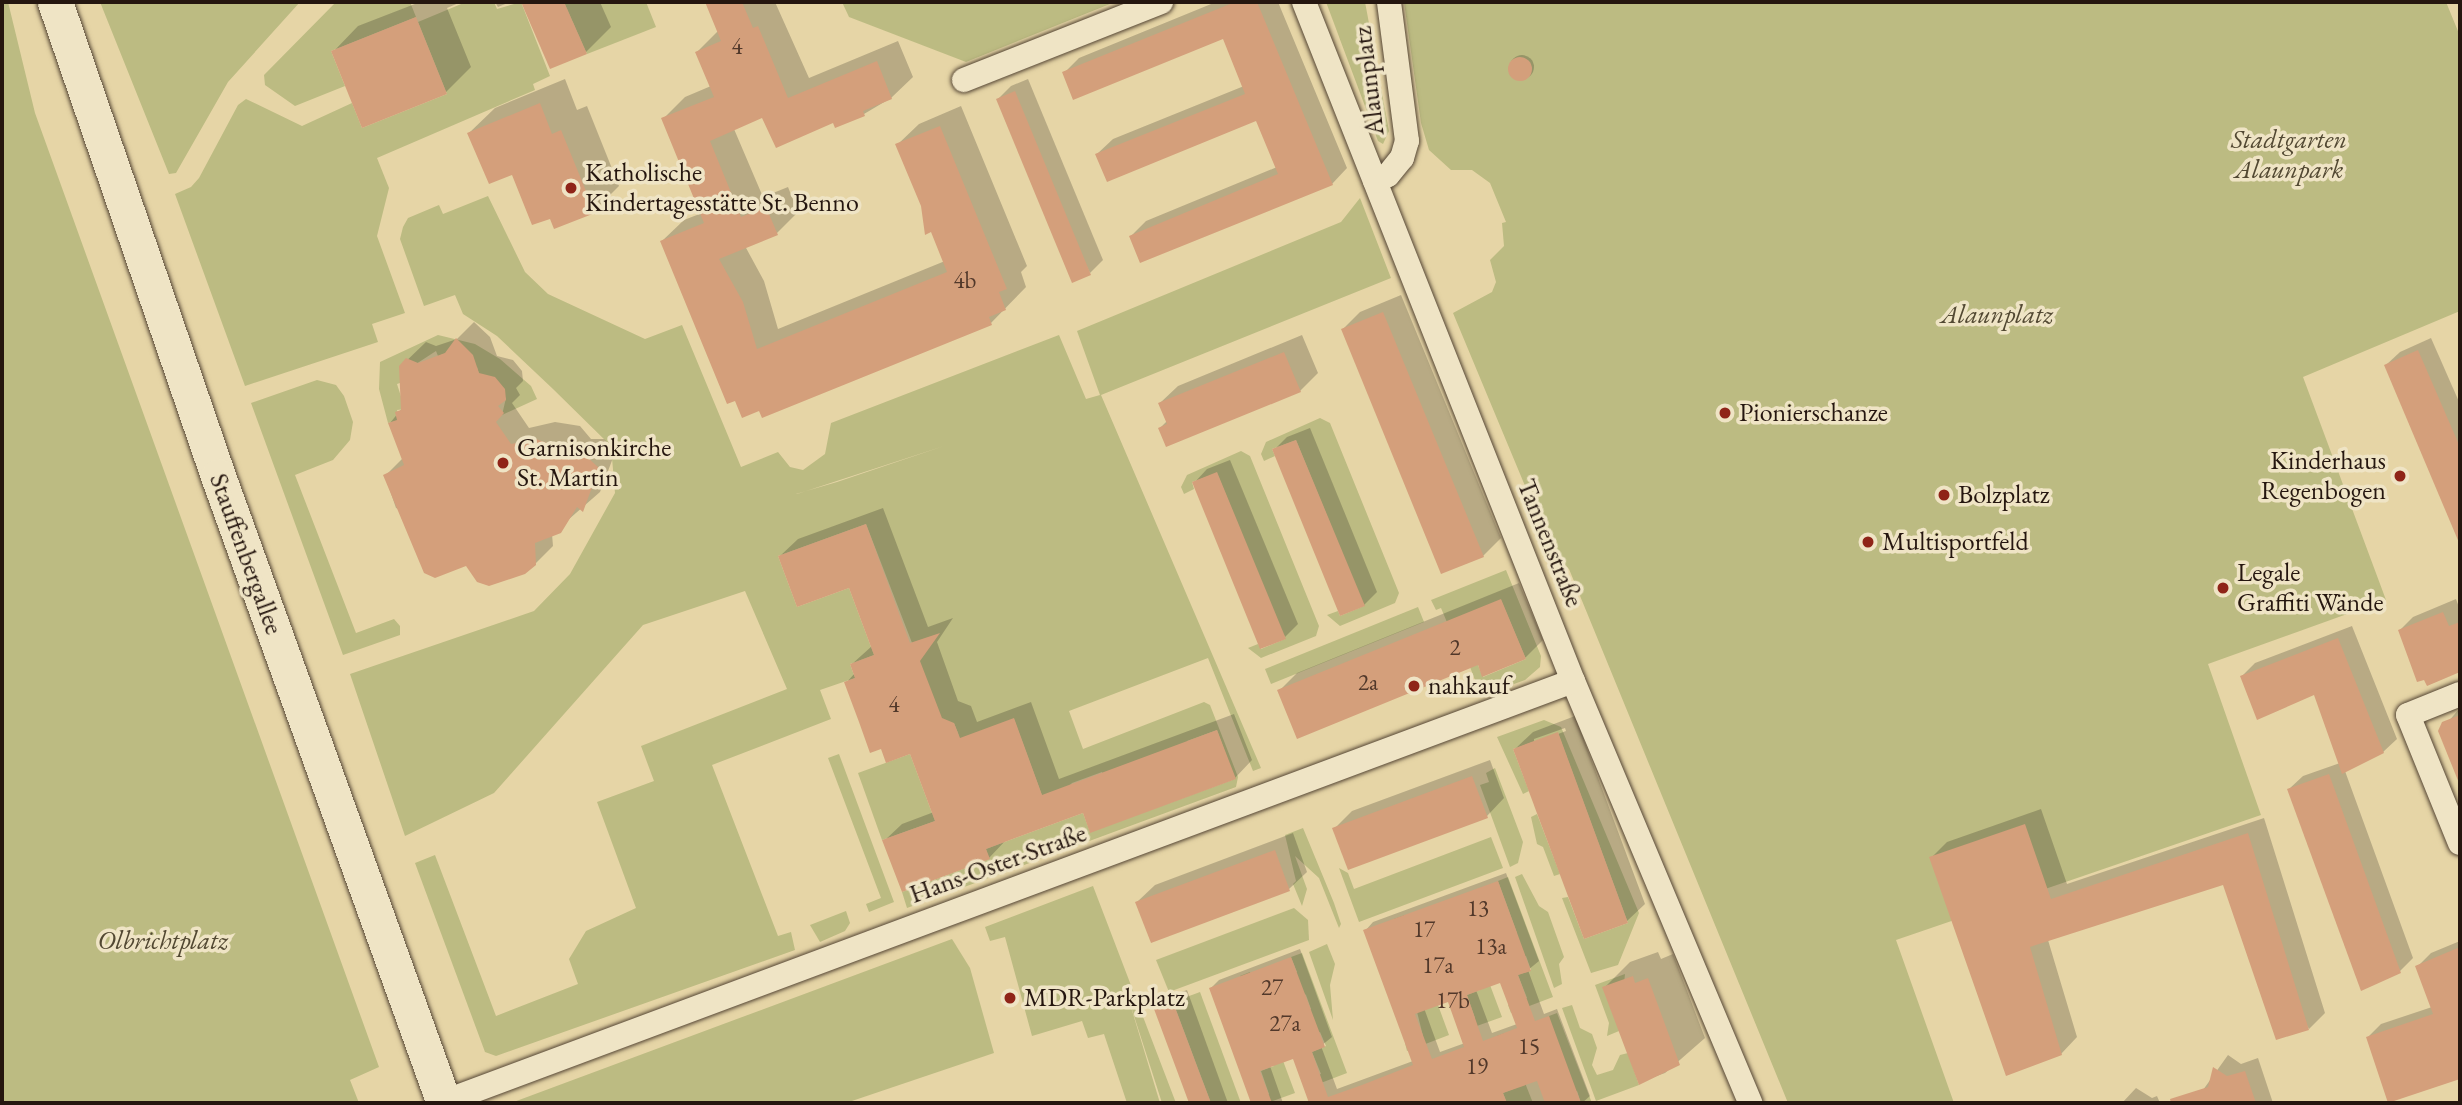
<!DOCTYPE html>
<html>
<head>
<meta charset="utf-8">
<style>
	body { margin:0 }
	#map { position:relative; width:2462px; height:1105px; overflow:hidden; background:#e6d5a6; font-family:"EB Garamond",serif }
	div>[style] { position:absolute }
	.green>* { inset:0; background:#bcbb82 }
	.shadow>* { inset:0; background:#0003 }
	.round { border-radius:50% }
	.building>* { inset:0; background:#d49f7b }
	.roads { filter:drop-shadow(0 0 2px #554635) drop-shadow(0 0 2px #554635) }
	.street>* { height:24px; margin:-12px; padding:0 12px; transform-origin:12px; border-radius:12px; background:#efe4c5 }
	.secondary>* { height:35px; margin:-17.5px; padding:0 17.5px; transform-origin:17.5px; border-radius:17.5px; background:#efe4c5 }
	.dots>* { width:19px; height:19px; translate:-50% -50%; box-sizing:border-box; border:4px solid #efe4c5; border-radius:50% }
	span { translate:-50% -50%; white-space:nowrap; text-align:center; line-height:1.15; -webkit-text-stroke:7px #efe4c5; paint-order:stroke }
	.number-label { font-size:23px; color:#51382a }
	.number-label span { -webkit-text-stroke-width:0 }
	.street-label { font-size:26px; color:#25160f }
	.park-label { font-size:26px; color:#524832; font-style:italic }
	.poi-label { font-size:26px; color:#25160f }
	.left { translate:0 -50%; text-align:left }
	.right { translate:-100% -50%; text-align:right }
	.frame { position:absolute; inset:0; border:4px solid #25160f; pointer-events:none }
</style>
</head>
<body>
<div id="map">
	<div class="green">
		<div style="clip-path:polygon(2px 2px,8px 2px,35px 113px,379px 1067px,350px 1080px,359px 1103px,2px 1103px)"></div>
		<div style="clip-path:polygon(100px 2px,300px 2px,228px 82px,176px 173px,169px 174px)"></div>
		<div style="clip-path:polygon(336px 2px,410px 2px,416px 17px,331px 51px,345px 86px,295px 106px,265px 85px,264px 75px)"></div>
		<div style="clip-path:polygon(466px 2px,494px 2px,497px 9px,521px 2px,550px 76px,533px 84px,535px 90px,377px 158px,389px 188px,377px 236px,405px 313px,372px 324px,378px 342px,245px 386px,175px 194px,191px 187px,199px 178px,238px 105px,246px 99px,302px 126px,352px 103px,362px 128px,447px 94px,418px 22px)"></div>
		<div style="clip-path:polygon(564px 2px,646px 2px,656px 27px,587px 54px)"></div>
		<div style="clip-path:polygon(842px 2px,1109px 2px,1110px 4px,966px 62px,849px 17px)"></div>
		<div style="clip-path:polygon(1326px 2px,1365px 2px,1389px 131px,1383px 144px,1378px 141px)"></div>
		<div style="clip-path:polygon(1404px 2px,2446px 2px,2460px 36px,2460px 311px,2303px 377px,2386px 600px,2208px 664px,2261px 815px,1896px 940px,1954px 1103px,1788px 1103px,1569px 569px,1553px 553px,1453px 313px,1492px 292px,1496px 282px,1490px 260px,1504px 246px,1502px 223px,1506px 222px,1490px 183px,1472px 170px,1451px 170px,1429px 150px,1421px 123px)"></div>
		<div style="clip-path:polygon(evenodd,488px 196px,525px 272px,548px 294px,645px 339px,682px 325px,741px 467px,778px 452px,790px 467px,803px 470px,825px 454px,831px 423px,1059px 335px,1086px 399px,1100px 395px,1077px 331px,1341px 222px,1360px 198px,1391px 278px,1101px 395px,1261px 768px,1253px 771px,1208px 658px,1069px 711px,1083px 749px,1204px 702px,1210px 705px,1238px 777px,1236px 787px,907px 908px,902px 892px,989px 859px,986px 849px,1083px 813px,1090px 832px,1235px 779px,1217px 730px,1187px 741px,1194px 760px,1109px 791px,1102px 772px,1072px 783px,1047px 809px,1014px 719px,982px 839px,958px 733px,954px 723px,943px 723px,866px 524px,778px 556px,797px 607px,849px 588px,874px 655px,850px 664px,855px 678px,820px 690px,831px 719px,712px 765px,778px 936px,791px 932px,795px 950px,496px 1056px,485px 1052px,415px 863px,435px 855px,496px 1016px,578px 984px,569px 959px,586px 931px,636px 908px,597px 802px,654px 781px,641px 746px,787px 689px,745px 591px,643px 625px,494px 793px,405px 836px,350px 674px,534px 611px,570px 574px,615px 493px,611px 446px,553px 389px,497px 336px,463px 314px,455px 295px,424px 306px,400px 239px,403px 227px,408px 218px,439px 205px,443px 214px,488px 196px,944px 446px,837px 482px,796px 494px,797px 494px,944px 446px)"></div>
		<div style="clip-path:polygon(438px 335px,475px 344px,500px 359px,531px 386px,537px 399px,502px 415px,506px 398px,480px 377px,477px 367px,470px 369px,454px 343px,446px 353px,438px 356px,436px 351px,416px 364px,401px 364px,403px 382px,397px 384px,405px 409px,397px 410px,400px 420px,388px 423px,379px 389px,380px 362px)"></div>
		<div style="clip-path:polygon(317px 380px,336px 385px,344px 396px,353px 422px,350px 440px,333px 460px,295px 475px,356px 633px,394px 619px,400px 626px,400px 635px,343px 655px,251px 403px)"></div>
		<div style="clip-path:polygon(1320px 418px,1330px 423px,1399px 593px,1395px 603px,1340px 626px,1327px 615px,1338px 611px,1340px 616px,1364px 606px,1296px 440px,1272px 449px,1275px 456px,1264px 461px,1261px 454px,1266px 442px)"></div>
		<div style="clip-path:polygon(1241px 451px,1250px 456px,1319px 626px,1316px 636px,1261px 658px,1248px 648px,1258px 644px,1261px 649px,1285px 639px,1217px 473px,1192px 482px,1194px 489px,1184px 494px,1181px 487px,1187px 475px)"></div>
		<div style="clip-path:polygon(1506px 570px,1541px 656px,1540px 667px,1525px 680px,1481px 696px,1467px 659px,1474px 656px,1483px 677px,1526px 659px,1501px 600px,1457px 646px,1441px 608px,1436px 610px,1431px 600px)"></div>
		<div style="clip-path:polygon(1418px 607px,1424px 622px,1271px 684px,1265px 669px)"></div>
		<div style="clip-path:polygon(1544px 720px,1561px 727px,1639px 913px,1618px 965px,1591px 973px,1562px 898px,1568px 897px,1584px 939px,1628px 923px,1558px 733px,1513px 749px,1529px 791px,1523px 794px,1497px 737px)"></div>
		<div style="clip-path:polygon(839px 754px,894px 902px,869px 912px,866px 904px,881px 898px,828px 758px)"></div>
		<div style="clip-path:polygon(910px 754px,935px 821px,882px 840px,858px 773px)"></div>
		<div style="clip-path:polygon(1495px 768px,1523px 842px,1518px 863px,1510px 867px,1480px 785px,1489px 782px,1486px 773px)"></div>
		<div style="clip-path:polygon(1537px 814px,1560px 874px,1554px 876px,1543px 847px,1537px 844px,1531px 817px)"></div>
		<div style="clip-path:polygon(1303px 828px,1334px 903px,1341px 924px,1339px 928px,1319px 878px,1295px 856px,1307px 889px,1302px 906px,1293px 884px,1296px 881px,1285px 835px)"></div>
		<div style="clip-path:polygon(1491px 837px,1503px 868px,1359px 922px,1339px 868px,1348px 873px,1354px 889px)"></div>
		<div style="clip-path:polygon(1522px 874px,1539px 906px,1548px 912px,1564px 957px,1559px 964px,1562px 984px,1554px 988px,1515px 877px)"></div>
		<div style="clip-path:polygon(1508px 877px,1553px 997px,1511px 1013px,1508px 1005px,1527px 998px,1518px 975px,1531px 970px,1526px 956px,1513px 961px,1517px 933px,1498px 881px)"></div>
		<div style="clip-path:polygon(1093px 886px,1176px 1103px,1162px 1103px,1127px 994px,1160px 1103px,1127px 1103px,1104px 1034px,1088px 1038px,1082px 1021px,1032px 1036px,1005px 937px,990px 941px,985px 927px)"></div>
		<div style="clip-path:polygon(1457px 897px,1502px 1017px,1460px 1032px,1457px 1025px,1475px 1018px,1467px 995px,1480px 990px)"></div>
		<div style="clip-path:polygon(1294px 908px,1308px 920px,1309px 940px,1169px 992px,1156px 960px)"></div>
		<div style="clip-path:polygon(846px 911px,850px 923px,845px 931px,820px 942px,810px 925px)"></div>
		<div style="clip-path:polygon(1405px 915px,1449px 1035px,1407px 1051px,1405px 1043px,1423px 1036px,1394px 919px)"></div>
		<div style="clip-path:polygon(952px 939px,970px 968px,994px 1053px,846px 1103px,511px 1103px)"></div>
		<div style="clip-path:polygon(1327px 944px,1335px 964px,1330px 985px,1333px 1020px,1309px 952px)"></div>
		<div style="clip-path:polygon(1302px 953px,1347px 1073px,1305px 1089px,1302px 1081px,1321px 1074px,1312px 1052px,1326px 1046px,1320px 1032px,1307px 1037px,1298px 1014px,1311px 1009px,1306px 995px,1284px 976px,1297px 972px,1291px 957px)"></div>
		<div style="clip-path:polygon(1250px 972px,1295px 1093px,1267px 1103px,1250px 1101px,1269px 1094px,1261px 1071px,1274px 1066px,1240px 976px)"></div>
		<div style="clip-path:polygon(1625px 974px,1619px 1031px,1607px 1036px,1609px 1023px,1595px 985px)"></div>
		<div style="clip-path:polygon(1200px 992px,1241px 1103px,1211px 1103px,1173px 1002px)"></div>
		<div style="clip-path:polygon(1572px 1005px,1580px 1028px,1592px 1034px,1597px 1048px,1592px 1065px,1597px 1075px,1613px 1070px,1620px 1055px,1628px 1053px,1639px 1085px,1596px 1101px,1562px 1008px)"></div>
		<div style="clip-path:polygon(1557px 1013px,1592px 1103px,1581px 1103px,1577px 1091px,1564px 1096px,1549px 1016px)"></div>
		<div style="clip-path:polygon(1505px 1033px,1533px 1103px,1507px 1103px,1503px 1093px,1516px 1088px,1497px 1036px)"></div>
	</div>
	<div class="shadow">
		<div style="clip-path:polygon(420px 2px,461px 2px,447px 8px,471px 67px,446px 92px,333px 52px,358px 26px)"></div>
		<div style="clip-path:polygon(495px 2px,510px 2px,498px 7px)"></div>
		<div style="clip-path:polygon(523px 2px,600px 2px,611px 27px,586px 52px,551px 67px)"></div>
		<div style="clip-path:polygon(706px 2px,775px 2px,809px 78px,898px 41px,913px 77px,891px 98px,864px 114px,834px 121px,763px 116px,734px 129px,763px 197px,788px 187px,798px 212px,777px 233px,745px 246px,764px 281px,778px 329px,945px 261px,897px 145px,919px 124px,961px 106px,1027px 266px,1021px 272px,1026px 287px,991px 323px,760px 409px,736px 398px,662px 241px,684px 220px,702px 213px,663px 119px,685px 97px,711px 86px,697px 52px,718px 31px)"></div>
		<div style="clip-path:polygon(1216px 2px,1278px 2px,1347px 168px,1332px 184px,1131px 236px,1146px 221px,1277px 167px,1257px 119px,1097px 154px,1113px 139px,1244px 86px,1224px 37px,1064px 73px,1079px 58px)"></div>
		<div class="round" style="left:1510px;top:55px;width:24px;height:24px"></div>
		<div style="clip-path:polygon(565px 79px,577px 110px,587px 106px,619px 186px,594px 211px,551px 217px,513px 173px,469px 133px,495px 108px)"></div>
		<div style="clip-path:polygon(1028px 79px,1103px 260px,1090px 273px,998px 99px,1011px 86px)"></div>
		<div style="clip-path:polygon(1401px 295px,1501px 538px,1483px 556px,1343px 329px,1360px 312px)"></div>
		<div style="clip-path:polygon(474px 322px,490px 337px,497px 356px,513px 360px,522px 371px,523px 381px,516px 388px,520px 395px,512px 403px,529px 428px,555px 422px,580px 426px,591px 439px,604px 439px,616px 450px,600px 492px,552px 534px,553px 546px,535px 564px,396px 508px,385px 476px,403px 458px,390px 423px,403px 407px,400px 367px,426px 342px,436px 346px,457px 339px)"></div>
		<div style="clip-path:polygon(1302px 335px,1318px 373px,1300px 391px,1160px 428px,1167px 421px,1160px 403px,1178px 386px)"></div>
		<div style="clip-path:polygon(2431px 338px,2460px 404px,2460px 513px,2450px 517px,2386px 365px,2400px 352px)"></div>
		<div style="clip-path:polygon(1310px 428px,1377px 592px,1364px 605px,1274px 450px,1287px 437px)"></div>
		<div style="clip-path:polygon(1230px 460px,1298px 624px,1285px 637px,1194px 483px,1207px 469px)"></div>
		<div style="clip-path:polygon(883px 508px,928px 627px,953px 618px,937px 642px,958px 701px,971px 706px,977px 722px,1031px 702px,1059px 779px,1234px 714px,1252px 760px,1235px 778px,1084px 811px,1006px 840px,989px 858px,884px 841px,902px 824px,934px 812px,911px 752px,846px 683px,855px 673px,852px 664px,872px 646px,850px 586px,780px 556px,798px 539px)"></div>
		<div style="clip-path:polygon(1519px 583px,1543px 640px,1525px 658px,1279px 691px,1297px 673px)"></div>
		<div style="clip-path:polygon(2456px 599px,2460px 610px,2460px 670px,2428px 683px,2400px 630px,2413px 617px)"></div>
		<div style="clip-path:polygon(2352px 626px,2397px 739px,2383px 752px,2345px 771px,2413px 958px,2400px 971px,2289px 789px,2303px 776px,2340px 763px,2315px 693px,2242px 676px,2255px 663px)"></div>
		<div style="clip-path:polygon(2460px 708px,2460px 780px,2440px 731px)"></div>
		<div style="clip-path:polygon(evenodd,1575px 716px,1645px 904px,1627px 921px,1515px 749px,1533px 732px,1575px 716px,1565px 728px,1566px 731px,1534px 743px,1534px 739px,1565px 728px)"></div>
		<div style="clip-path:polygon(1490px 760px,1504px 798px,1487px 816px,1334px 829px,1352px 811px)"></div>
		<div style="clip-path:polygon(2041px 809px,2067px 884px,2264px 818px,2325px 1013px,2309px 1029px,2224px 883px,2048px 940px,2077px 1037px,2061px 1054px,1931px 858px,1947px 842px)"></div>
		<div style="clip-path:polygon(1293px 833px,1307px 872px,1289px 889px,1137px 902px,1155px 885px)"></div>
		<div style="clip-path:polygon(evenodd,1506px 873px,1539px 961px,1528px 970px,1544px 1014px,1557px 1009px,1590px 1096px,1582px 1103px,1302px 1103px,1310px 1100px,1294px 1057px,1270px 1066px,1283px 1103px,1253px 1103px,1211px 988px,1219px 980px,1300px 949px,1332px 1037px,1321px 1046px,1337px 1089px,1413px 1061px,1365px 931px,1373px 922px,1506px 873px,1501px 981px,1517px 1024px,1492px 1033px,1476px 990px,1501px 981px,1506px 873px,1449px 999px,1465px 1043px,1440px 1052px,1424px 1008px,1449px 999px)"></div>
		<div style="clip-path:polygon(2460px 941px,2460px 1077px,2389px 1100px,2368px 1037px,2381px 1024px,2432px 1007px,2417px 967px,2431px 953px)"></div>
		<div style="clip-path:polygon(1658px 952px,1661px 959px,1673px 954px,1705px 1038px,1665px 1073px,1640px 1082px,1604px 988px,1630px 962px)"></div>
		<div style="clip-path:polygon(1187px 990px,1228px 1103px,1191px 1103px,1157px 1009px,1170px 996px)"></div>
		<div style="clip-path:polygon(2228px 1055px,2241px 1064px,2258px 1058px,2273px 1103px,2199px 1103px,2206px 1101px,2203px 1090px)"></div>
		<div style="clip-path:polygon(2136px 1088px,2152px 1098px,2157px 1096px,2160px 1103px,2122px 1103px)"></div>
	</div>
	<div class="building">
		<div style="clip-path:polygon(521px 2px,564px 2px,587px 54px,550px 69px)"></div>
		<div style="clip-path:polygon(705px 2px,742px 2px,753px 28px,758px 26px,788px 98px,877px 61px,892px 99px,863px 111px,865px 116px,835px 128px,833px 123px,776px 148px,762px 118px,710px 141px,741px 217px,766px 207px,778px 235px,719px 259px,743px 302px,757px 349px,947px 272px,931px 232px,925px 235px,921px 206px,895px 144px,940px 126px,1007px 289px,999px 292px,1006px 310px,989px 317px,992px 325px,762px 418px,759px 411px,742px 418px,735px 401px,727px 404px,660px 241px,704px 223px,661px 118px,714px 97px,695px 52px,721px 41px)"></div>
		<div style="clip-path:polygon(1235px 2px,1257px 2px,1333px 185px,1140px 263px,1129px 236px,1278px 174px,1256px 121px,1107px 182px,1095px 154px,1245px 94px,1223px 39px,1073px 100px,1062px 72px)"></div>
		<div style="clip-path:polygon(416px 17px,447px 94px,362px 128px,331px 51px)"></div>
		<div class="round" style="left:1508px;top:57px;width:24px;height:24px"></div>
		<div style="clip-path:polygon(1015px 91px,1091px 275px,1072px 283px,996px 99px)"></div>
		<div style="clip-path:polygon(540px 103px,552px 134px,561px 130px,595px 213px,554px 229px,550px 219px,532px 225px,512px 175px,489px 184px,467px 133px)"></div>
		<div style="clip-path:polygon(1383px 312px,1484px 557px,1441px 574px,1341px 329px)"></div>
		<div style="clip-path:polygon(456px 338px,473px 355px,479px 373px,495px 377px,505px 389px,506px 400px,498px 406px,504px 413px,496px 422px,511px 444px,536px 439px,552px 445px,562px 443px,573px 456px,586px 456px,599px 468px,583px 512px,577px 507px,561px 533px,535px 543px,536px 565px,525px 574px,489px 586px,477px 582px,466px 566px,435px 578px,424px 573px,383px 475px,404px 465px,388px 423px,397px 420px,395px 412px,401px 410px,399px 366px,406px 358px,418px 363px,445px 353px)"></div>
		<div style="clip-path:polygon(2418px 350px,2460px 447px,2460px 545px,2384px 365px)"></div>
		<div style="clip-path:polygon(1284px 352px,1301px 392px,1166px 447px,1158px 428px,1167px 424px,1158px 403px)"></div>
		<div style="clip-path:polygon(1296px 440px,1365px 606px,1340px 616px,1272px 449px)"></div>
		<div style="clip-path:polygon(1217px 472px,1286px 639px,1260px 649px,1192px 482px)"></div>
		<div style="clip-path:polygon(866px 524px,910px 643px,940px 633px,920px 661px,942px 718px,954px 723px,960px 738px,1014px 718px,1042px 795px,1217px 730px,1236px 779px,1090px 833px,1083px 813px,986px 849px,990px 859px,902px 892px,882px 840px,935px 821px,910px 754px,886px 763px,881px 749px,870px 753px,859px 722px,844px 682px,855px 678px,850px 664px,874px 655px,849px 588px,797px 607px,778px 556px)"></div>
		<div style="clip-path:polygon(1501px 599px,1526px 659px,1482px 677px,1478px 665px,1297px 739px,1277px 690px)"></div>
		<div style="clip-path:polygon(2443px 612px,2449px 626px,2460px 622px,2460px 672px,2427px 686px,2424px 680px,2417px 682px,2398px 630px)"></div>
		<div style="clip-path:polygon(2338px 638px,2384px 753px,2342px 774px,2314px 695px,2257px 720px,2240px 676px)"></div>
		<div style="clip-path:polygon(2460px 715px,2460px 783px,2459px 783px,2438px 731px,2442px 722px)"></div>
		<div style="clip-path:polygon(1558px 732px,1628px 923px,1584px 939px,1513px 749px)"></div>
		<div style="clip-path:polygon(2329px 774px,2401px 973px,2361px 991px,2287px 789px)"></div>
		<div style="clip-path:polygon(1472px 776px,1488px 818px,1348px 870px,1332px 828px)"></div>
		<div style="clip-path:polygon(2025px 824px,2051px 899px,2248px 833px,2309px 1030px,2276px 1040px,2223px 885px,2030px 947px,2062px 1055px,2006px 1076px,1929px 857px)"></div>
		<div style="clip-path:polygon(1275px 850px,1290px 891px,1151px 943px,1135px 902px)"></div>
		<div style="clip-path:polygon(evenodd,1498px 881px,1531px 971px,1518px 975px,1535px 1021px,1549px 1016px,1581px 1103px,1545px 1103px,1537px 1081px,1503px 1093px,1507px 1103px,1309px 1103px,1293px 1059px,1260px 1071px,1272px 1103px,1251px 1103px,1209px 988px,1291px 957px,1325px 1047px,1312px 1052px,1328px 1097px,1362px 1085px,1413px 1065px,1363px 930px,1498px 881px,1500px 983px,1517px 1028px,1483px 1041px,1467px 995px,1500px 983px,1498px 881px,1448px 1002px,1464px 1047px,1432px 1059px,1415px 1014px,1448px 1002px)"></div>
		<div style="clip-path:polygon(2460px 947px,2460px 1079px,2388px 1103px,2366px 1037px,2433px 1014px,2415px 966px)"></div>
		<div style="clip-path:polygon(1633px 976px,1635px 983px,1648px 978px,1680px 1065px,1639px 1085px,1602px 987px)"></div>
		<div style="clip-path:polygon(1173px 1002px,1201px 1077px,1211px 1103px,1189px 1103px,1176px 1068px,1154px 1009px)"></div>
		<div style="clip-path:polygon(2213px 1067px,2227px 1076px,2245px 1071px,2256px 1103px,2171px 1103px,2170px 1099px,2208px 1087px)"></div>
	</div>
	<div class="roads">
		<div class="street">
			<div style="left:1304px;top:2px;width:730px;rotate:68.39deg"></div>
			<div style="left:1573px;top:681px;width:458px;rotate:67.2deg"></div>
			<div style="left:964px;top:80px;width:212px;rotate:-21.6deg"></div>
			<div style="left:1375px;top:181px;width:14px;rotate:-25deg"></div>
			<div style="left:1388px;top:175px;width:22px;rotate:-51deg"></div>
			<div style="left:1402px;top:158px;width:18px;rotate:-74deg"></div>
			<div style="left:1407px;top:141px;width:140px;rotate:-97.4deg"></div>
			<div style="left:2460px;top:694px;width:56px;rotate:158deg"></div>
			<div style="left:2408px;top:715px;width:138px;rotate:67.9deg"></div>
			<div style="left:441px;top:1103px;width:1208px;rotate:-20.45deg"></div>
		</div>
		<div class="secondary">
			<div style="left:55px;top:2px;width:501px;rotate:71.02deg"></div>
			<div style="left:218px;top:476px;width:666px;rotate:70.18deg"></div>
		</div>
	</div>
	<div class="dots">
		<div style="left:571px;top:188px;background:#8f2418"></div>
		<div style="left:1725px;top:413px;background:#8f2418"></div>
		<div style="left:503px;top:463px;background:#8f2418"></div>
		<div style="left:2400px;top:476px;background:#8f2418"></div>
		<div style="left:1944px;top:495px;background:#8f2418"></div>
		<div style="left:1868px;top:542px;background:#8f2418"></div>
		<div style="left:2223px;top:588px;background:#8f2418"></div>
		<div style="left:1414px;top:686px;background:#8f2418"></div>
		<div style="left:1010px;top:998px;background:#8f2418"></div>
	</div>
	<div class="number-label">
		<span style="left:737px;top:46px">4</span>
		<span style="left:965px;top:280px">4b</span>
		<span style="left:1455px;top:647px">2</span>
		<span style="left:1368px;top:682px">2a</span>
		<span style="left:894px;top:704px">4</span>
		<span style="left:1478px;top:908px">13</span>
		<span style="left:1424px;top:929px">17</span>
		<span style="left:1491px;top:946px">13a</span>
		<span style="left:1438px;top:965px">17a</span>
		<span style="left:1272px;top:987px">27</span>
		<span style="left:1453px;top:1000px">17b</span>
		<span style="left:1285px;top:1023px">27a</span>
		<span style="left:1529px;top:1046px">15</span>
		<span style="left:1477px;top:1066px">19</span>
	</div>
	<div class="street-label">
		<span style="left:1369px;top:81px;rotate:-97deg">Alaunplatz</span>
		<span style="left:1550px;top:543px;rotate:68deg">Tannenstraße</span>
		<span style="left:246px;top:554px;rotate:70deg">Stauffenbergallee</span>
		<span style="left:998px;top:864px;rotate:-20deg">Hans-Oster-Straße</span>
	</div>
	<div class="park-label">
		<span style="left:2289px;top:155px">Stadtgarten<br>Alaunpark</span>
		<span style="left:1997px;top:315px">Alaunplatz</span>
		<span style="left:163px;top:941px">Olbrichtplatz</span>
	</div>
	<div class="poi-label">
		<span class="left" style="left:585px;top:188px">Katholische<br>Kindertagesstätte St. Benno</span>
		<span class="left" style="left:1739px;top:413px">Pionierschanze</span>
		<span class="left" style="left:517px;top:463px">Garnisonkirche<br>St. Martin</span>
		<span class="right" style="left:2386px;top:476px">Kinderhaus<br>Regenbogen</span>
		<span class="left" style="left:1958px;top:495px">Bolzplatz</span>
		<span class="left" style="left:1882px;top:542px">Multisportfeld</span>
		<span class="left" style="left:2237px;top:588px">Legale<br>Graffiti Wände</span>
		<span class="left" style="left:1428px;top:686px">nahkauf</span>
		<span class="left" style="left:1024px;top:998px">MDR-Parkplatz</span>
	</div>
	<div class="frame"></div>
</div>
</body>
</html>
